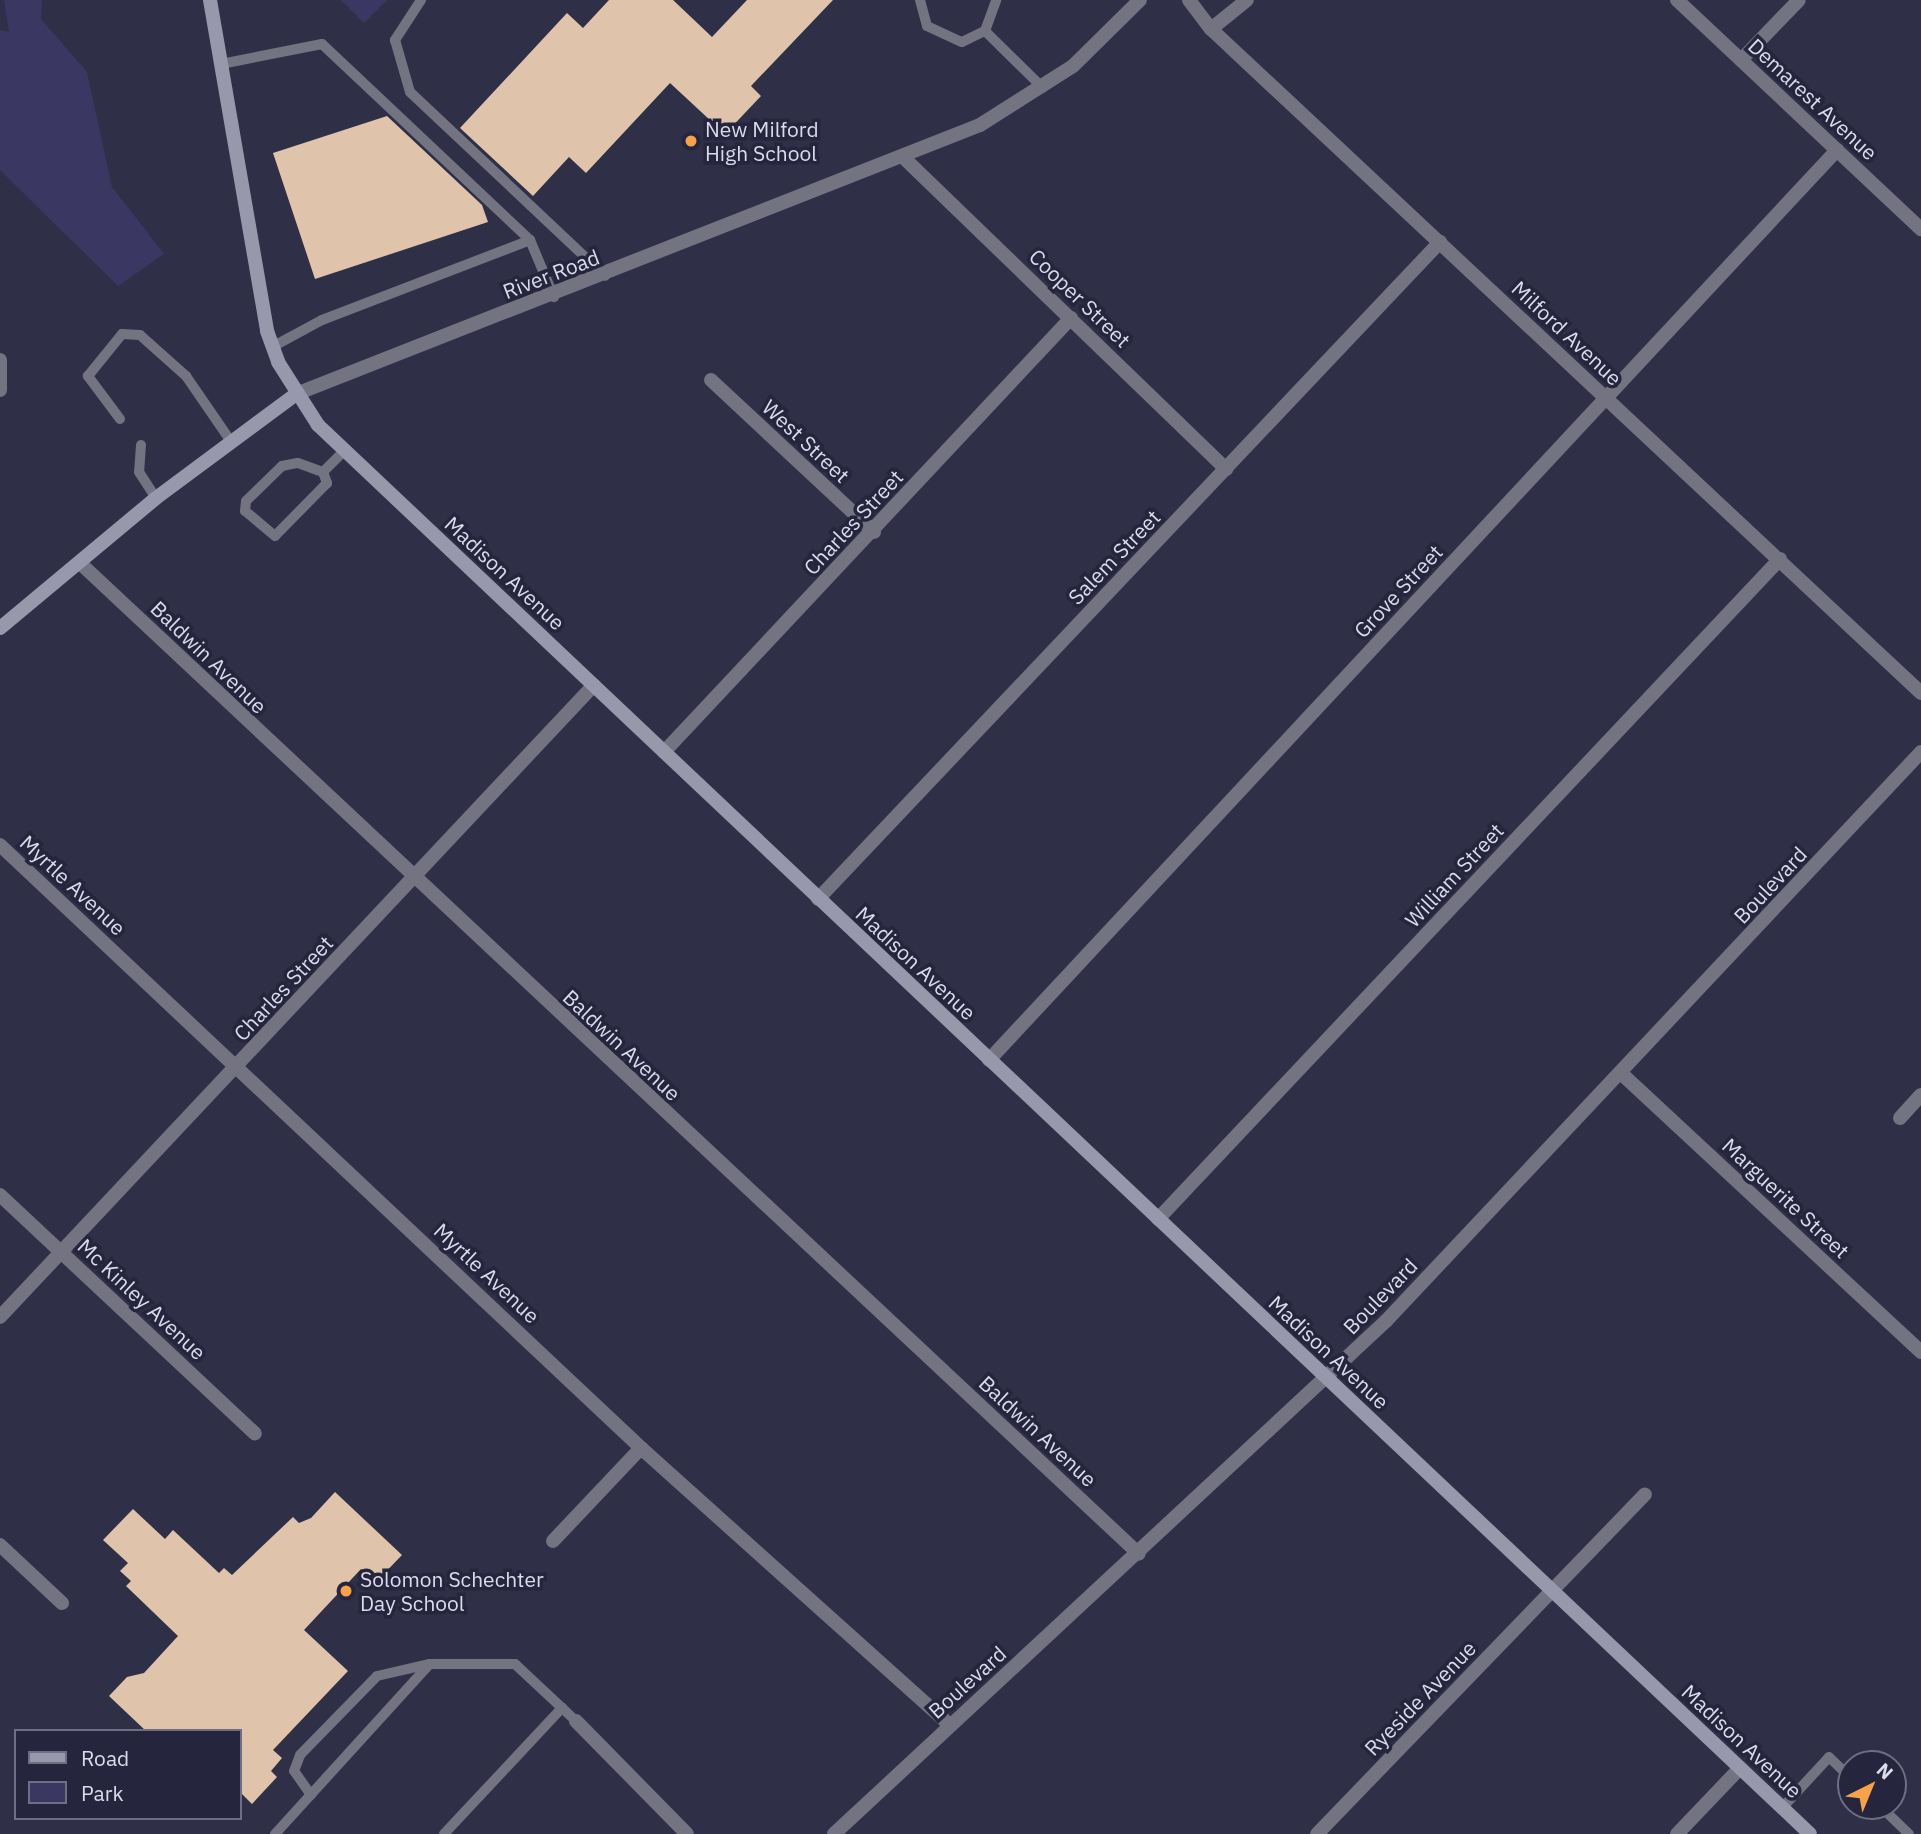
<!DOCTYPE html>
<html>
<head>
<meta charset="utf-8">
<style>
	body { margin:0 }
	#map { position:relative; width:1921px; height:1834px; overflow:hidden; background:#302f48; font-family:"IBM Plex Sans",sans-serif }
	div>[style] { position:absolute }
	.green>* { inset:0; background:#3a3762 }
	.building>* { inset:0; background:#dfc4ab }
	.service>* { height:10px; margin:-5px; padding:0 5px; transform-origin:5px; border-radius:5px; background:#737381 }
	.minor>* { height:14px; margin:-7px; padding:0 7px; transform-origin:7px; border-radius:7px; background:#737381 }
	.tertiary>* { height:14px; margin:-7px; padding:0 7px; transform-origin:7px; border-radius:7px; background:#737381 }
	.secondary>* { height:14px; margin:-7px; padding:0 7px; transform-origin:7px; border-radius:7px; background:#9898ad }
	.dots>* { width:19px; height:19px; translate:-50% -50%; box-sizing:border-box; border:4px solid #26253e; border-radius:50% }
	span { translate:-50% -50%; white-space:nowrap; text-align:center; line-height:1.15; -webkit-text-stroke:7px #26253e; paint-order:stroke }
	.street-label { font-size:21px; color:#dbdbec }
	.poi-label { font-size:21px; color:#dbdbec }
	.left { translate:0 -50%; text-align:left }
	.legend { position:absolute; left:14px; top:1729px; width:228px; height:91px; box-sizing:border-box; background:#26253e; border:2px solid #6e6e84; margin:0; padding:9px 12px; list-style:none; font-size:21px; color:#dbdbec }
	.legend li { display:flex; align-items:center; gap:14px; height:35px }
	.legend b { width:35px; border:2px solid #6e6e84 }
	.north { position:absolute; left:1837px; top:1750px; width:70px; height:70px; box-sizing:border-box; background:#26253e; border:2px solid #6e6e84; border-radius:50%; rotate:43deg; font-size:19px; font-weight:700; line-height:28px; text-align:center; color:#dbdbec }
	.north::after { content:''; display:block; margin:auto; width:24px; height:32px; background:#f7a149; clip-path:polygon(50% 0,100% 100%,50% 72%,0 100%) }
</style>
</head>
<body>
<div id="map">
	<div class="green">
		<div style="clip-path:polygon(4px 0,42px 0,41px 19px,87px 72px,112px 187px,164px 254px,118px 286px,0 170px,0 30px,9px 32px)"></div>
		<div style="clip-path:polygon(341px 0,387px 0,364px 23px)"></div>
	</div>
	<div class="building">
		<div style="clip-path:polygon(609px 0,673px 0,712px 37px,747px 0,833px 0,751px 86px,761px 96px,725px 134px,670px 83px,586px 173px,569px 157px,533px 196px,460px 128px,567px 13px,583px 28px)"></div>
		<div style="clip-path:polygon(387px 116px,482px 205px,488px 222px,315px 279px,273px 153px)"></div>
		<div style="clip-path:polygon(335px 1492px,402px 1555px,375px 1583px,361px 1569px,304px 1630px,348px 1671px,273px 1750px,282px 1758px,271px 1771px,277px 1777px,252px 1804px,240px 1792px,240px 1731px,146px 1731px,109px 1696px,127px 1677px,144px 1673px,178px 1636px,126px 1586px,131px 1581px,120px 1571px,128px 1563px,103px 1540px,133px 1509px,165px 1539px,173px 1530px,219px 1573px,224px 1568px,232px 1575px,293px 1517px,299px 1523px,311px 1518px)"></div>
	</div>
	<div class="service">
		<div style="left:421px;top:0;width:48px;rotate:123deg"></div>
		<div style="left:395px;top:40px;width:54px;rotate:73.9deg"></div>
		<div style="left:410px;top:92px;width:268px;rotate:43.3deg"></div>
		<div style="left:920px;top:0;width:27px;rotate:75deg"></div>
		<div style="left:927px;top:26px;width:38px;rotate:25deg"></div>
		<div style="left:962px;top:42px;width:25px;rotate:-26deg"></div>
		<div style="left:985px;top:31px;width:33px;rotate:-70deg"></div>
		<div style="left:985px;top:31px;width:81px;rotate:44.5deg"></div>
		<div style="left:221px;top:64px;width:103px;rotate:-11.2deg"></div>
		<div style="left:322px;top:44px;width:286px;rotate:43.3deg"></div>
		<div style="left:530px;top:240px;width:62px;rotate:67.2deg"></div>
		<div style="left:272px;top:347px;width:57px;rotate:-28.4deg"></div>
		<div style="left:322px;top:320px;width:223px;rotate:-21deg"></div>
		<div style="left:120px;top:419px;width:54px;rotate:-126.7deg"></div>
		<div style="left:88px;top:376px;width:54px;rotate:-51deg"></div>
		<div style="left:122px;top:334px;width:18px;rotate:3deg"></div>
		<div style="left:140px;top:335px;width:62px;rotate:41.7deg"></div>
		<div style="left:186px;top:376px;width:78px;rotate:55.5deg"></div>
		<div style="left:141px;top:445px;width:27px;rotate:94deg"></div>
		<div style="left:139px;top:472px;width:31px;rotate:57deg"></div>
		<div style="left:298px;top:463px;width:27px;rotate:20deg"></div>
		<div style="left:323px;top:472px;width:12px;rotate:70deg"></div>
		<div style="left:327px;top:483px;width:74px;rotate:134.5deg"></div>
		<div style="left:275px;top:536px;width:39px;rotate:-140deg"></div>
		<div style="left:245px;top:511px;width:10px;rotate:-84deg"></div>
		<div style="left:246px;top:501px;width:50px;rotate:-44.2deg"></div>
		<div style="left:282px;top:466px;width:16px;rotate:-11deg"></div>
		<div style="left:323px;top:472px;width:30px;rotate:-45deg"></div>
		<div style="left:311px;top:1795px;width:29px;rotate:-125deg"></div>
		<div style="left:294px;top:1771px;width:17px;rotate:-69deg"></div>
		<div style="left:300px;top:1755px;width:110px;rotate:-45.7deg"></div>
		<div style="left:377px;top:1676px;width:53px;rotate:-13deg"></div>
		<div style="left:429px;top:1664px;width:86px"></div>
		<div style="left:515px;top:1664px;width:83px;rotate:43.1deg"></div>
		<div style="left:1880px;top:1806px;width:40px;rotate:44deg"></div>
		<div style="left:1782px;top:1808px;width:69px;rotate:-47.3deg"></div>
		<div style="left:1829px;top:1757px;width:30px;rotate:44deg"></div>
		<div style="left:275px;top:1834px;width:229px;rotate:-47.7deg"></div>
		<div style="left:444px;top:1834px;width:173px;rotate:-46.9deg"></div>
	</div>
	<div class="minor">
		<div style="left:1677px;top:0;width:335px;rotate:43.2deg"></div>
		<div style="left:1211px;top:29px;width:46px;rotate:-38.9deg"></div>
		<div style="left:1741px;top:60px;width:83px;rotate:-46deg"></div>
		<div style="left:904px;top:158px;width:448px;rotate:44deg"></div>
		<div style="left:0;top:360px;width:30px;rotate:90deg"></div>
		<div style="left:711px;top:380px;width:223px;rotate:43deg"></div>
		<div style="left:80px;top:563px;width:1450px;rotate:43.1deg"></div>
		<div style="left:664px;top:752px;width:595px;rotate:-46.84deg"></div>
		<div style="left:0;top:845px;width:880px;rotate:43.25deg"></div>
		<div style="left:641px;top:1448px;width:415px;rotate:41.9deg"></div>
		<div style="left:818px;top:899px;width:905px;rotate:-46.57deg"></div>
		<div style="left:989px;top:1060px;width:1244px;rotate:-47.02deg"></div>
		<div style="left:1623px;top:1075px;width:407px;rotate:42.9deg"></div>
		<div style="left:1900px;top:1118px;width:31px;rotate:-48deg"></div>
		<div style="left:0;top:1195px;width:349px;rotate:43.1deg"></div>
		<div style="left:1158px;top:1219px;width:907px;rotate:-46.7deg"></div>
		<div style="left:0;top:1317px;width:867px;rotate:-46.78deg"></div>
		<div style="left:553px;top:1541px;width:128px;rotate:-46.6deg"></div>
		<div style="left:0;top:1545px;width:85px;rotate:43.1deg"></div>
		<div style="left:576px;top:1721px;width:158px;rotate:45.5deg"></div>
		<div style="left:1317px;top:1834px;width:472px;rotate:-46deg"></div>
		<div style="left:1677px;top:1834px;width:91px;rotate:-46.3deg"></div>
	</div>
	<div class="tertiary">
		<div style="left:1189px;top:0;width:36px;rotate:53deg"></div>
		<div style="left:1211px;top:29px;width:972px;rotate:43.08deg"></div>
		<div style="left:296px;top:394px;width:735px;rotate:-21.47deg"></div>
		<div style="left:980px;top:125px;width:110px;rotate:-32.4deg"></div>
		<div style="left:1073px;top:66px;width:94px;rotate:-44.6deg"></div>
		<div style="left:834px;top:1834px;width:754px;rotate:-42.9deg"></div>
		<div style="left:1386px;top:1321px;width:781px;rotate:-46.76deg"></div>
	</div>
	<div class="secondary">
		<div style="left:210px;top:0;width:336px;rotate:80.2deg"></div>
		<div style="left:267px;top:331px;width:33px;rotate:70deg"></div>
		<div style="left:278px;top:362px;width:75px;rotate:57.6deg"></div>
		<div style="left:318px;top:425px;width:2052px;rotate:43.36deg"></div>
		<div style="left:0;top:628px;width:203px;rotate:-39.8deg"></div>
		<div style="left:156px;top:498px;width:174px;rotate:-36.6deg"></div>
	</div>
	<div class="dots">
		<div style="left:691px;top:141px;background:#f7a149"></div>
		<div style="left:346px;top:1591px;background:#f7a149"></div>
	</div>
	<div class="street-label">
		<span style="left:1813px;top:99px;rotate:43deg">Demarest Avenue</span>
		<span style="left:551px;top:274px;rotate:-21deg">River Road</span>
		<span style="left:1080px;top:298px;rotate:44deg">Cooper Street</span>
		<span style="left:1567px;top:333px;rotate:43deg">Milford Avenue</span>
		<span style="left:806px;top:441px;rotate:43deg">West Street</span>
		<span style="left:853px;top:522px;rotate:-47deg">Charles Street</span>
		<span style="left:1114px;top:557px;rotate:-46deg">Salem Street</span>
		<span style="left:505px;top:573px;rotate:43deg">Madison Avenue</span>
		<span style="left:1398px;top:591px;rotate:-47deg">Grove Street</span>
		<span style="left:209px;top:657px;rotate:44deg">Baldwin Avenue</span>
		<span style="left:1454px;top:875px;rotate:-47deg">William Street</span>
		<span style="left:73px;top:885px;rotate:43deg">Myrtle Avenue</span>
		<span style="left:1770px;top:885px;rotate:-47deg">Boulevard</span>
		<span style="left:916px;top:963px;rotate:43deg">Madison Avenue</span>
		<span style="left:283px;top:988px;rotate:-47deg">Charles Street</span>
		<span style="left:622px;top:1045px;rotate:43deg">Baldwin Avenue</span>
		<span style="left:1786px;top:1198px;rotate:43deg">Marguerite Street</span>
		<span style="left:487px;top:1273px;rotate:43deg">Myrtle Avenue</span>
		<span style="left:1380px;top:1296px;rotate:-46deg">Boulevard</span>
		<span style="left:142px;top:1299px;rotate:43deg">Mc Kinley Avenue</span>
		<span style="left:1329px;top:1352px;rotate:43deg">Madison Avenue</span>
		<span style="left:1038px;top:1431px;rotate:43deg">Baldwin Avenue</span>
		<span style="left:967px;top:1682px;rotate:-42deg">Boulevard</span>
		<span style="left:1420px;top:1698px;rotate:-46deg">Ryeside Avenue</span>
		<span style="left:1742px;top:1741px;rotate:43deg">Madison Avenue</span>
	</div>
	<div class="poi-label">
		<span class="left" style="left:705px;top:141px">New Milford<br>High School</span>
		<span class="left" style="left:360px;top:1591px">Solomon Schechter<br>Day School</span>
	</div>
	<ul class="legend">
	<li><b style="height:9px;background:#9898ad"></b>Road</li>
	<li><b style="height:19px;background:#3a3762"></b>Park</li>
	</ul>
	<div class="north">N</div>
</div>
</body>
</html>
